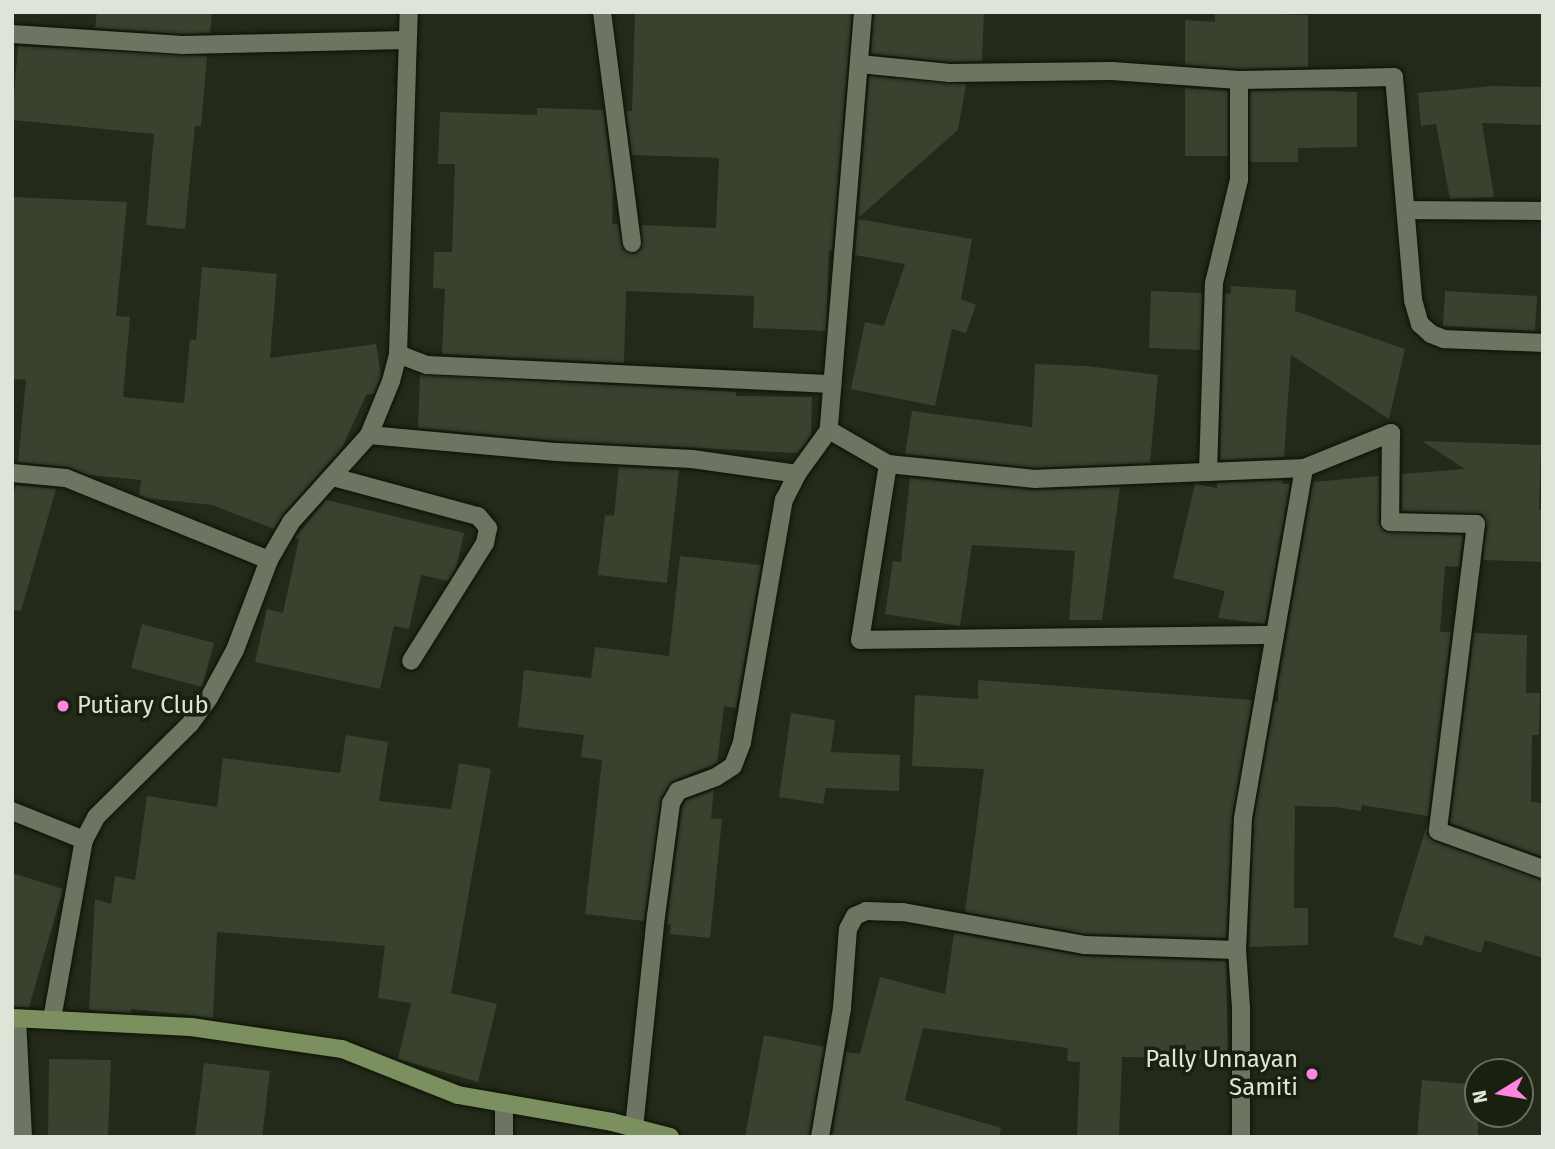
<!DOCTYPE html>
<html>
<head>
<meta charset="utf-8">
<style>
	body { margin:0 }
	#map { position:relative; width:1555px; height:1149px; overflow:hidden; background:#232a19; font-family:"Fira Sans",sans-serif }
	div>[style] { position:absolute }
	.building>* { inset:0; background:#39412f }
	.roads { filter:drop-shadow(0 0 2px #0c1204) drop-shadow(0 0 2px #0c1204) }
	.street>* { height:18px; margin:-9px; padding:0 9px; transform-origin:9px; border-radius:9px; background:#6c7562 }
	.secondary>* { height:18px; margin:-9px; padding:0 9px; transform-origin:9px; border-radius:9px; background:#7c8f5f }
	.dots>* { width:19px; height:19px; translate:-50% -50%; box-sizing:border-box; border:4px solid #192010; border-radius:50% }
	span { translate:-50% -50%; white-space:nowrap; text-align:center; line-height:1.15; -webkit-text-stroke:7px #192010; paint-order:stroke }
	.poi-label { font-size:24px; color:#dfe4d9 }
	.left { translate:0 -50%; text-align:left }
	.right { translate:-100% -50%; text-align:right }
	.frame { position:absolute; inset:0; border:14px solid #dfe4d9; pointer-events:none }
	.north { position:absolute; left:1464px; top:1058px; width:70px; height:70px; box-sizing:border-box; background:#192010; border:2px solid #686e60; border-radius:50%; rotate:259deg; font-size:19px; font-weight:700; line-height:28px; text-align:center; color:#dfe4d9 }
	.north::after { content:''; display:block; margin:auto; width:24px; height:32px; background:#fd86e1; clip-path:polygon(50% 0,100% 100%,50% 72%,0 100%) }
</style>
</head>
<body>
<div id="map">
	<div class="building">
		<div style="clip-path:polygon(97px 12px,212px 12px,210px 33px,183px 34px,95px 28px)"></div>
		<div style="clip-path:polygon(635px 12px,852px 12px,832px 251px,829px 251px,826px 331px,753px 328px,754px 296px,626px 291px,624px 363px,442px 354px,445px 289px,433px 288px,434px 252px,452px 252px,455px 164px,438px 164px,440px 112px,537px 115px,537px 108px,603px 110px,613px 186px,612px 224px,618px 224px,623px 250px,634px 254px,642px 248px,641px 225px,716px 228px,719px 158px,632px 155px,626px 111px,632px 111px)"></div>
		<div style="clip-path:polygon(874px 12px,984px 12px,982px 61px,950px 62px,871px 54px)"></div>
		<div style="clip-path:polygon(1215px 12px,1308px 15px,1308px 67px,1239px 69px,1185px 65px,1185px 20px,1215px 22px)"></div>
		<div style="clip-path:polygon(18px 46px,207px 56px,201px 126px,195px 126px,185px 229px,146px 225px,154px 134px,12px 120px)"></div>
		<div style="clip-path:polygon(869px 76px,966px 84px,958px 130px,858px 218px)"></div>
		<div style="clip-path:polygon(1493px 86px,1543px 87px,1543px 125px,1482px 123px,1494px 197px,1450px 199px,1436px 124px,1421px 126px,1418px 93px)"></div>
		<div style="clip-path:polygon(1185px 88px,1228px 91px,1228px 156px,1185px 156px)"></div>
		<div style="clip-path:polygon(1307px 90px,1357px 92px,1357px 147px,1298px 148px,1298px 162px,1250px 162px,1250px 91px)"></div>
		<div style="clip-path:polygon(12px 197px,127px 202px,116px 316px,130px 317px,123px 397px,184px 403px,190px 339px,196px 340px,202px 267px,277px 274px,270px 358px,376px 344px,381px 376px,374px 394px,366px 395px,342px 448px,283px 514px,274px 529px,212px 505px,146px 498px,139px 495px,141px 480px,89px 475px,67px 467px,18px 462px,26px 380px,12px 379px)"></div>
		<div style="clip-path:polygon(858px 219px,972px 239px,961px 299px,976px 305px,966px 333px,952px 329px,935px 406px,851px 389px,865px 322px,884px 326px,905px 264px,855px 255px)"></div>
		<div style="clip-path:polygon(1231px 286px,1296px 290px,1295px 311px,1405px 349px,1389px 419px,1291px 355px,1284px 457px,1220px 460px,1225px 293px,1231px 294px)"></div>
		<div style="clip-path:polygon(1151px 291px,1202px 293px,1200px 350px,1149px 348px)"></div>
		<div style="clip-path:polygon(1445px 291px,1537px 296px,1535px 331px,1443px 326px)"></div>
		<div style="clip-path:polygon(1035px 364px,1087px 366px,1158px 375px,1150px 463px,1035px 468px,905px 454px,912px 411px,1032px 427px)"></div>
		<div style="clip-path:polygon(420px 374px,736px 392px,736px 396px,812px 397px,811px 435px,798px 453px,558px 441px,418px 428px)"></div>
		<div style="clip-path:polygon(1422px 441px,1541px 445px,1539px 509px,1543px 510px,1543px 562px,1483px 560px,1487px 525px,1482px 514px,1402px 511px,1402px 474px,1465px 469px)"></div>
		<div style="clip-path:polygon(619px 467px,679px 470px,667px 583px,598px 575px,605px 515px,614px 516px)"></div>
		<div style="clip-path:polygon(1379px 476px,1379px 522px,1384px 531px,1463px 535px,1459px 567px,1445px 566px,1440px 632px,1451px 632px,1428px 816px,1362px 805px,1361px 811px,1335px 807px,1295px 806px,1294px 908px,1308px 908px,1308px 945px,1249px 947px,1254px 819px,1275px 701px,1278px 702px,1278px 686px,1313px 482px)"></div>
		<div style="clip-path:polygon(910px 478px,1034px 490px,1120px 487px,1102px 620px,1069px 620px,1075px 551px,972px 545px,960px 626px,885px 614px,893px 561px,901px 562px)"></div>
		<div style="clip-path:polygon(1283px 480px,1282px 484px,1290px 484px,1265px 624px,1218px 618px,1225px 591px,1173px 578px,1195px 484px,1217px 488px,1217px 483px)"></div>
		<div style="clip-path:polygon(16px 485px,56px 489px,21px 611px,12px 610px,12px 500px)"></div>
		<div style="clip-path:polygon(326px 500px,464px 533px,456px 568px,448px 581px,421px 575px,409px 629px,394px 626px,380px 689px,255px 662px,267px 609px,283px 613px,299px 539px,295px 538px)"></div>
		<div style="clip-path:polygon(680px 556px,761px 565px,736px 708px,724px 706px,717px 763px,673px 781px,661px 798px,644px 921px,585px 914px,602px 760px,581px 757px,584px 735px,518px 727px,524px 670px,591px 678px,595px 647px,669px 656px)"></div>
		<div style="clip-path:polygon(142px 624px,214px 643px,202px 687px,131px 668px)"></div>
		<div style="clip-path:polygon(1474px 633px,1527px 635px,1526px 693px,1540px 693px,1539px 735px,1532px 735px,1531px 802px,1543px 803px,1543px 857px,1450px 823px)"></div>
		<div style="clip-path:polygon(978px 680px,1252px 700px,1232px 817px,1226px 938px,1085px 934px,965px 912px,984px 769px,912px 766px,915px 695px,978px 699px)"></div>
		<div style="clip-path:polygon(791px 713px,835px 720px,831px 752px,900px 755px,899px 791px,826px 788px,823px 804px,779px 797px)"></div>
		<div style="clip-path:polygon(346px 735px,388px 742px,379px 801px,451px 809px,459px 763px,491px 769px,451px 993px,497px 1004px,478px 1082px,398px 1059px,411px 1003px,378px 998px,385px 946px,217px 932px,213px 1018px,131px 1009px,131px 1013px,89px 1010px,95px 899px,111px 904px,115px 876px,135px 880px,147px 796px,217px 807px,223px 758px,340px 773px)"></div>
		<div style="clip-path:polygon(714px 790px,711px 818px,722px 819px,710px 938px,670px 934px,671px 924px,667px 924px,682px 807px,686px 800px)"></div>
		<div style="clip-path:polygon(1428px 821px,1427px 834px,1434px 841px,1543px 880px,1543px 958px,1485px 940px,1481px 953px,1425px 935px,1422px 946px,1393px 937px)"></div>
		<div style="clip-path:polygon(12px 873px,63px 889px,29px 1007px,12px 1007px)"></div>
		<div style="clip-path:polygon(954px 933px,1083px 956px,1226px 961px,1228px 1059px,1122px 1057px,1119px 1137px,1077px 1137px,1080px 1062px,1067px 1061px,1068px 1048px,923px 1028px,905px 1100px,1001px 1128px,999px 1137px,832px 1137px,846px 1052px,860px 1054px,880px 977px,945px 994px)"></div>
		<div style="clip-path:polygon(764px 1035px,824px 1047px,809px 1137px,745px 1137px)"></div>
		<div style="clip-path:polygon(49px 1059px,111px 1060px,108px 1137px,48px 1137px)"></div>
		<div style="clip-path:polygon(204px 1063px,270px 1071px,262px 1137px,195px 1137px)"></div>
		<div style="clip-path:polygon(1422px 1080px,1478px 1085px,1478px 1137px,1417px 1137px)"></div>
	</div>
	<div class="roads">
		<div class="street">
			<div style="left:602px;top:12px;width:233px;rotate:82.6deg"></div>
			<div style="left:863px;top:12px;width:419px;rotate:94.7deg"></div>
			<div style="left:829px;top:430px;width:68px;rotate:30deg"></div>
			<div style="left:888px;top:464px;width:148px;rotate:5.8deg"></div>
			<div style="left:1035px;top:479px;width:269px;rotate:-2.3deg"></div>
			<div style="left:1304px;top:468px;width:94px;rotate:-21.9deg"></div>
			<div style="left:1391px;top:433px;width:89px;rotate:90.6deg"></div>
			<div style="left:1390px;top:522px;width:86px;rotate:1.3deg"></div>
			<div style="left:1476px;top:524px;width:309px;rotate:97.1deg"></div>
			<div style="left:1438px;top:831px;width:112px;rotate:19.9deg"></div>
			<div style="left:12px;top:34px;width:171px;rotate:3.7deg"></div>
			<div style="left:183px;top:45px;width:223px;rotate:-1.3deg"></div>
			<div style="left:860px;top:64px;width:90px;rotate:5.7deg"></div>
			<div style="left:950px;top:73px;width:162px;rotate:-0.7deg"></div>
			<div style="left:1112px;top:71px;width:127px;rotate:4.1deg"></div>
			<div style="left:1239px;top:80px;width:155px;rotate:-1.1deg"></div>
			<div style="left:1394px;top:77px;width:224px;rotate:85.1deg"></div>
			<div style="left:1413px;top:300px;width:25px;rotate:74deg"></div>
			<div style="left:1420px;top:324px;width:15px;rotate:42deg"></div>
			<div style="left:1431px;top:334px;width:14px;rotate:21deg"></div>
			<div style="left:1444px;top:339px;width:99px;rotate:2.3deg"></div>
			<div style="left:1407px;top:210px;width:136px;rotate:0.4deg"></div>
			<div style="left:398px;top:354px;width:31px;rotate:21deg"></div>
			<div style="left:427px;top:365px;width:406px;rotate:2.7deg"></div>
			<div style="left:369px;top:435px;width:189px;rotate:5.2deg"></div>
			<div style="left:557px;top:452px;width:135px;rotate:3deg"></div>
			<div style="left:692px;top:459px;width:106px;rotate:8.1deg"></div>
			<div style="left:888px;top:464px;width:178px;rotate:99deg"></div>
			<div style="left:860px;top:640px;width:415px;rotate:-0.7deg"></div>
			<div style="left:1208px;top:472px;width:189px;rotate:-88.2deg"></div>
			<div style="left:1214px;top:283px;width:106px;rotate:-76.4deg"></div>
			<div style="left:1239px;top:180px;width:100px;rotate:-90deg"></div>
			<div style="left:12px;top:473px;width:54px;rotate:5.3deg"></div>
			<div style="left:66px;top:478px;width:219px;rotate:22deg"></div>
			<div style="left:333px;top:477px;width:150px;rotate:15.1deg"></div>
			<div style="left:478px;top:516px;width:16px;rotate:50deg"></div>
			<div style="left:488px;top:528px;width:15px;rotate:101deg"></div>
			<div style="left:485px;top:543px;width:139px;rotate:122.1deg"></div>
			<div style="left:12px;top:811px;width:78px;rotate:21.9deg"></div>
			<div style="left:17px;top:1019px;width:118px;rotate:87.1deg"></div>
			<div style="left:52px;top:1019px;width:182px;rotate:-79.9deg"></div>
			<div style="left:84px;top:840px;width:26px;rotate:-62deg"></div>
			<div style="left:96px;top:817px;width:132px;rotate:-44.7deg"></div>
			<div style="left:190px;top:724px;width:32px;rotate:-54deg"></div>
			<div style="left:209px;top:698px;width:55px;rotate:-61.6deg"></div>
			<div style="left:235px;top:650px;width:96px;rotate:-69.3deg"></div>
			<div style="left:269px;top:560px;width:44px;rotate:-59.9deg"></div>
			<div style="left:291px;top:522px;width:117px;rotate:-48.1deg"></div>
			<div style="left:369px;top:435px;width:58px;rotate:-67.8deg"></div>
			<div style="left:391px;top:381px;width:28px;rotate:-75deg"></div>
			<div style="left:398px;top:354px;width:342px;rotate:-88.2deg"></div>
			<div style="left:634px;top:1128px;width:213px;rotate:-84.1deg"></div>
			<div style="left:656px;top:916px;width:114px;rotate:-82.4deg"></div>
			<div style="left:671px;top:803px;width:14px;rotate:-60deg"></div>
			<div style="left:678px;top:791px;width:40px;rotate:-20.2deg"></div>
			<div style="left:716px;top:777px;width:20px;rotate:-33deg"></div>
			<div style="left:733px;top:766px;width:26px;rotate:-69deg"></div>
			<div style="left:742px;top:742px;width:246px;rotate:-80.2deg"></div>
			<div style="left:784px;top:500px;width:29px;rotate:-63deg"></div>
			<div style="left:797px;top:474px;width:54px;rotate:-54deg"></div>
			<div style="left:504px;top:1137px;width:34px;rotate:-90deg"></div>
			<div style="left:820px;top:1137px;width:131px;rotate:-80.3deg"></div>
			<div style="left:842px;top:1008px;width:79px;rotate:-85.7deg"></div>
			<div style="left:848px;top:929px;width:15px;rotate:-62deg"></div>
			<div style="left:855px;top:916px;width:12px;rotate:-24deg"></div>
			<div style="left:866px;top:911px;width:37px;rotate:2deg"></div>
			<div style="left:903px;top:912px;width:184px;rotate:10.3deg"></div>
			<div style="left:1084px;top:945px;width:153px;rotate:1.9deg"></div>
			<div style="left:1241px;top:1137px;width:129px;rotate:-90deg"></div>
			<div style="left:1241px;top:1008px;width:58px;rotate:-93.9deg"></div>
			<div style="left:1237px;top:950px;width:132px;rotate:-87.4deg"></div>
			<div style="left:1243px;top:818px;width:355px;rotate:-80.1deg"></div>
		</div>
		<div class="secondary">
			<div style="left:12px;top:1018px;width:179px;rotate:2.9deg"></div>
			<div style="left:191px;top:1027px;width:153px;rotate:8.3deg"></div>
			<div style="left:342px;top:1049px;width:125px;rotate:21.6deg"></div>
			<div style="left:458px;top:1095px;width:156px;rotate:9.9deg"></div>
			<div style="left:612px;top:1122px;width:60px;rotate:14.5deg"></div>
		</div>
	</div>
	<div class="dots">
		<div style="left:63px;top:706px;background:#fd86e1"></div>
		<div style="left:1312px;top:1074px;background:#fd86e1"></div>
	</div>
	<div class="poi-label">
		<span class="left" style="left:77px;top:706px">Putiary Club</span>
		<span class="right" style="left:1298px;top:1074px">Pally Unnayan<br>Samiti</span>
	</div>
	<div class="frame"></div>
	<div class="north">N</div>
</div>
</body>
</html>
